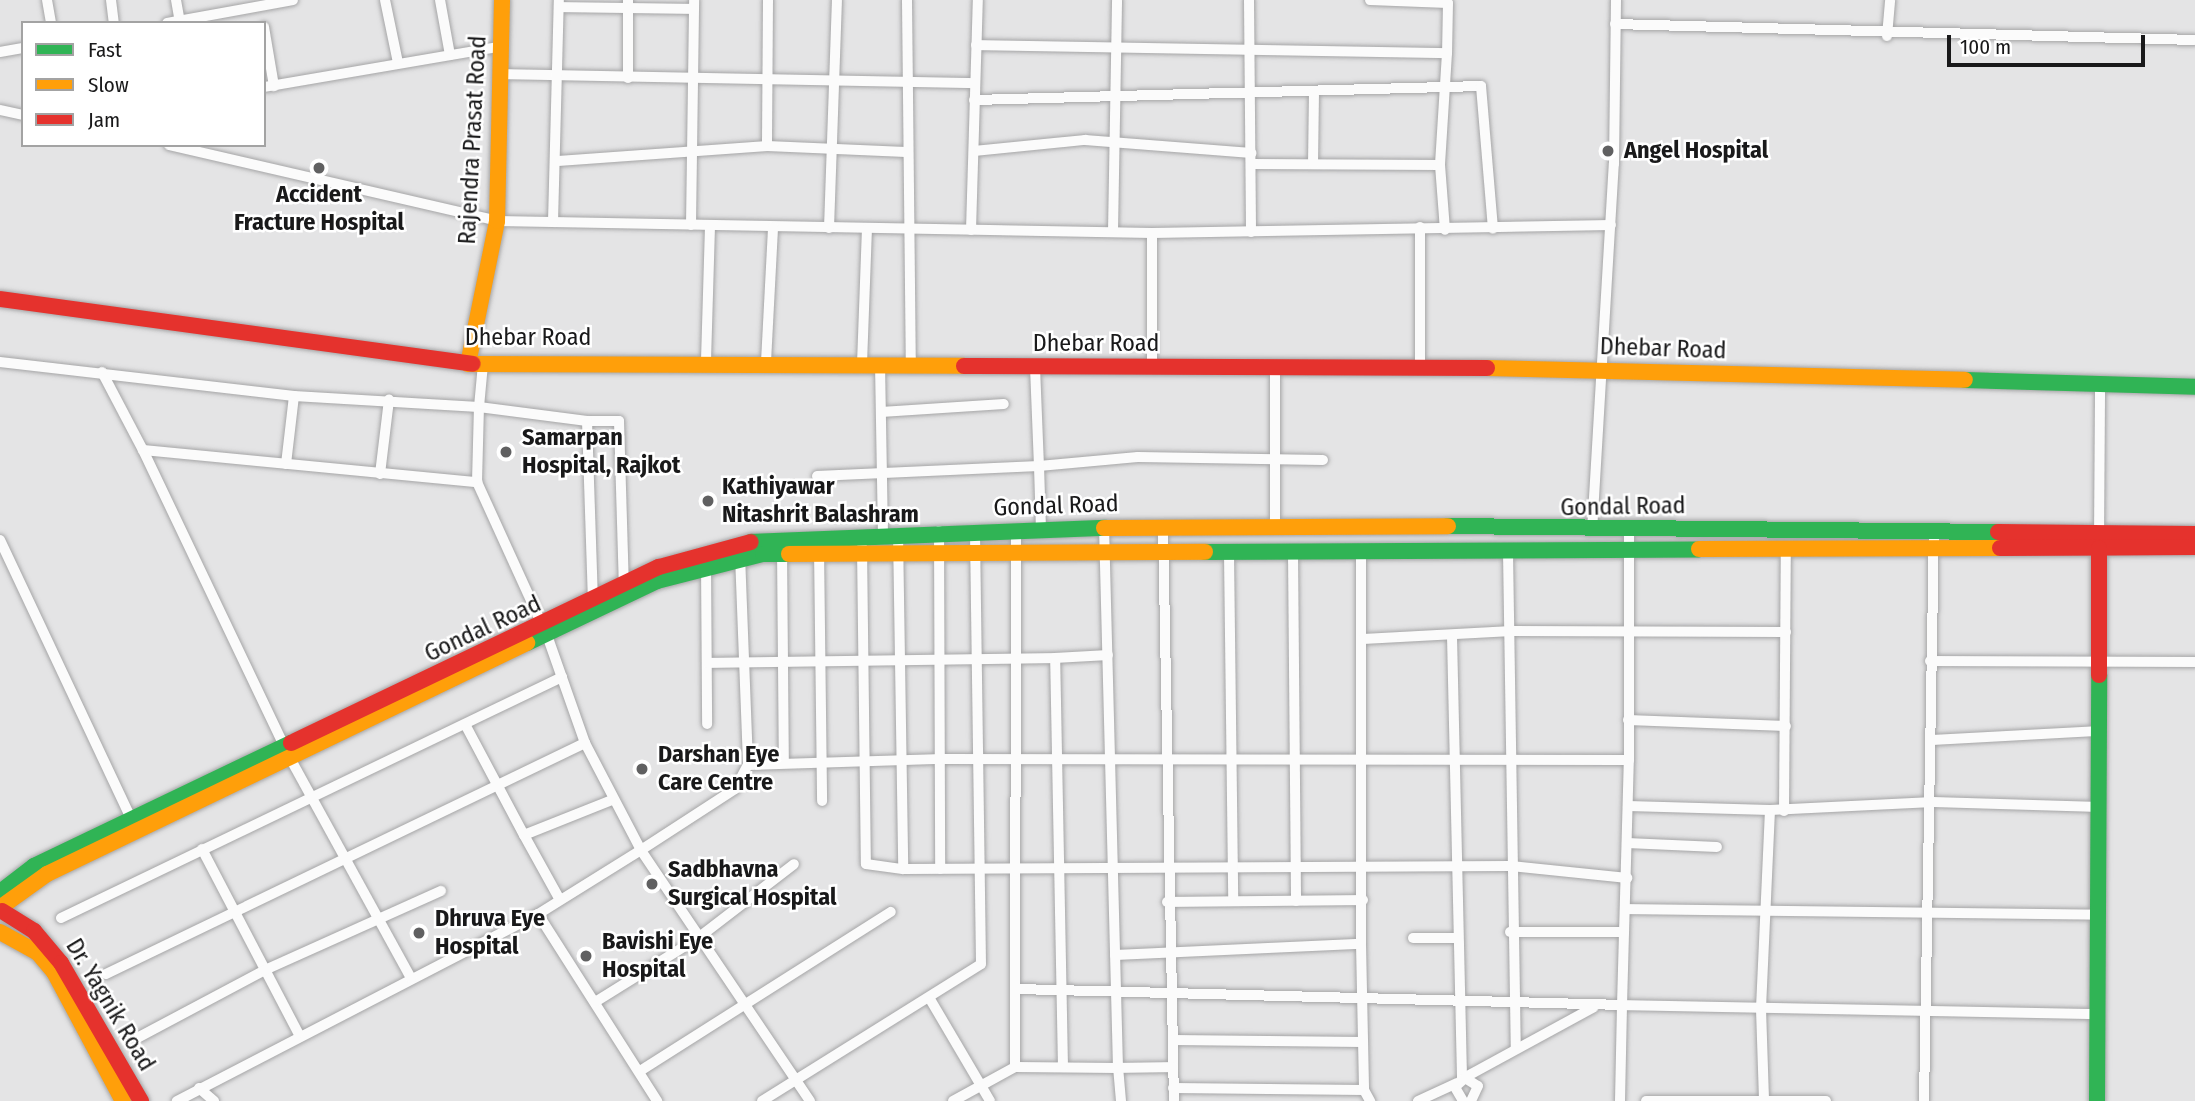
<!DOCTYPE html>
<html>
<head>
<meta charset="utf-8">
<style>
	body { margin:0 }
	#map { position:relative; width:2195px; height:1101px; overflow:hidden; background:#e4e4e5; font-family:"Fira Sans Condensed",sans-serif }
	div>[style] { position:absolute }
	.roads { filter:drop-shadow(0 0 2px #a5a5a6) drop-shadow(0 0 2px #a5a5a6) }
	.street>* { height:10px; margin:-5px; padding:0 5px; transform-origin:5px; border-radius:5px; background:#fbfbfb }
	.fast>* { height:16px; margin:-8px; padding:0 8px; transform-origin:8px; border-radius:8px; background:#30b455 }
	.slow>* { height:16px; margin:-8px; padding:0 8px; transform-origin:8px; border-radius:8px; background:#ff9f0a }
	.jam>* { height:16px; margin:-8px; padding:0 8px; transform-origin:8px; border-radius:8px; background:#e5322d }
	.dots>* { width:19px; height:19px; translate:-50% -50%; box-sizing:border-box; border:4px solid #fff; border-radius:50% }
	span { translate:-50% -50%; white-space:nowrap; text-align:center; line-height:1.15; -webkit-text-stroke:5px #fff; paint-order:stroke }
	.street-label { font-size:24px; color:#19191a }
	.poi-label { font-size:24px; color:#19191a; font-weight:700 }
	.left { translate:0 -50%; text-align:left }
	.legend { position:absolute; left:21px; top:21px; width:245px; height:126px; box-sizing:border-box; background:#fff; border:2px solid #a3a3a3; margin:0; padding:9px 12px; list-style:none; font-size:21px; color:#19191a }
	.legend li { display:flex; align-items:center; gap:14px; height:35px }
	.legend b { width:35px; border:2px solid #a3a3a3 }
	.scale { position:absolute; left:1947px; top:35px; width:198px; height:32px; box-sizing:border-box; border:4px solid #19191a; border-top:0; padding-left:9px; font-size:21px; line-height:24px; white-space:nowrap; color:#19191a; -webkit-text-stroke:5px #fff; paint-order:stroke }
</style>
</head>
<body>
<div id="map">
	<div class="roads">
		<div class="street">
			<div style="left:47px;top:0;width:23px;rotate:80deg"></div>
			<div style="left:111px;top:0;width:23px;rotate:83deg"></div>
			<div style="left:176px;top:0;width:23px;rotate:80deg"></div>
			<div style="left:385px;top:0;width:64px;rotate:78.3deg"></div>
			<div style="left:440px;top:0;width:56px;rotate:79.7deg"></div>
			<div style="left:768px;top:0;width:146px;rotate:90.4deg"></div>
			<div style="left:767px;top:146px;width:139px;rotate:2.5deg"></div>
			<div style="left:907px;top:0;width:366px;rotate:89.4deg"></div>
			<div style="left:1249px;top:0;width:232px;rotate:89.5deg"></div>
			<div style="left:1370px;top:0;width:78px;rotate:2.2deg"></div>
			<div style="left:1448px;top:3px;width:50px;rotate:91.1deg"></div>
			<div style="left:559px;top:7px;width:135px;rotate:0.8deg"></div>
			<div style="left:167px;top:23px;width:128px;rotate:-10.3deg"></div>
			<div style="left:1615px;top:24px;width:580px;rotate:1.58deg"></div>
			<div style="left:264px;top:27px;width:60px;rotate:80.4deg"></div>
			<div style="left:1887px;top:36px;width:36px;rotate:-85deg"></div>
			<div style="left:976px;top:45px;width:471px;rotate:1deg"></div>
			<div style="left:1447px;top:53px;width:112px;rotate:93.6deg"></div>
			<div style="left:1440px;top:165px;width:65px;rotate:85.6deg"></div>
			<div style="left:0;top:52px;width:23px;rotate:-10deg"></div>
			<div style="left:502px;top:74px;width:473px;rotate:1.1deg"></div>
			<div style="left:628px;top:78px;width:78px;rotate:-90deg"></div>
			<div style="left:264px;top:87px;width:242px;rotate:-9.7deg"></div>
			<div style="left:974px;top:100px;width:507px;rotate:-1.58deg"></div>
			<div style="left:1481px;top:86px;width:143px;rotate:85.2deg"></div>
			<div style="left:0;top:110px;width:24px;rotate:12deg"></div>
			<div style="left:169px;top:145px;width:337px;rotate:13deg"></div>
			<div style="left:497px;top:221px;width:655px;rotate:1.05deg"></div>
			<div style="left:1152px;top:233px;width:459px;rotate:-1deg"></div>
			<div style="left:974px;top:151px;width:112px;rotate:-5.7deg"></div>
			<div style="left:1085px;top:140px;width:167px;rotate:4.5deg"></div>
			<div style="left:558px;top:161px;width:210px;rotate:-4.1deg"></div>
			<div style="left:1251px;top:164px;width:189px;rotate:0.3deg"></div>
			<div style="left:1313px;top:164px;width:73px;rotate:-89.2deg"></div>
			<div style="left:553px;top:222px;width:222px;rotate:-88.5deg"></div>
			<div style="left:691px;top:225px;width:225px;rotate:-89.2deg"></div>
			<div style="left:829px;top:228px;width:228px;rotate:-88deg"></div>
			<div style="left:971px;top:230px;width:230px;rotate:-88.3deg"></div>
			<div style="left:1113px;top:232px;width:232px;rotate:-89deg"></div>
			<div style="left:706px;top:361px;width:135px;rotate:-88.3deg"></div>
			<div style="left:0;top:362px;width:296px;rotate:6.6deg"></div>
			<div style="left:294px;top:396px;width:185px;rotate:3.4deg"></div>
			<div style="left:479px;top:407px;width:43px;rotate:-84.7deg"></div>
			<div style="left:766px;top:362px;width:135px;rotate:-87deg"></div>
			<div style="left:862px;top:364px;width:135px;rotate:-87.9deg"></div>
			<div style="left:880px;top:364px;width:170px;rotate:89deg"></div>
			<div style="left:1035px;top:367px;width:99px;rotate:87.7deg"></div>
			<div style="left:1039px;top:466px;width:99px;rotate:-5.2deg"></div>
			<div style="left:1138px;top:457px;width:185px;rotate:0.9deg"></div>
			<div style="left:1152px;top:368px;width:135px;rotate:-90deg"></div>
			<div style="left:1420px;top:368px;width:141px;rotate:-90deg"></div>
			<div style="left:102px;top:372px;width:88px;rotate:62.3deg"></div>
			<div style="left:143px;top:450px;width:336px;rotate:5.5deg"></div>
			<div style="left:477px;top:482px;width:171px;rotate:65.5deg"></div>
			<div style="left:548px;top:638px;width:111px;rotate:70.6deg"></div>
			<div style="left:585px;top:743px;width:121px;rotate:62.4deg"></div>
			<div style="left:641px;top:850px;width:121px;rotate:148.1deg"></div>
			<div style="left:538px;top:914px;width:407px;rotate:152.6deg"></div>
			<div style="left:881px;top:412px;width:123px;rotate:-3.7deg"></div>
			<div style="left:587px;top:421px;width:32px"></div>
			<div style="left:619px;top:421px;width:164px;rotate:88.3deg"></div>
			<div style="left:143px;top:450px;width:341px;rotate:64.5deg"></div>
			<div style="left:290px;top:758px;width:251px;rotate:61.2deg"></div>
			<div style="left:286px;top:464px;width:68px;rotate:-83.3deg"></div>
			<div style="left:380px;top:474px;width:75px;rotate:-83.1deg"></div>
			<div style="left:817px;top:476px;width:222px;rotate:-2.6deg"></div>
			<div style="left:1039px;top:466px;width:64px;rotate:88.2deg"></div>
			<div style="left:477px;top:482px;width:75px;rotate:-88.5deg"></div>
			<div style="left:479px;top:407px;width:109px;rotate:7.4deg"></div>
			<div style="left:587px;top:421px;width:180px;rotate:88.1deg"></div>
			<div style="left:1275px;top:524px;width:156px;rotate:-90deg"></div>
			<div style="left:1163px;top:525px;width:576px;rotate:88.91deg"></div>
			<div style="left:939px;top:531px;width:338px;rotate:89.8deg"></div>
			<div style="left:1592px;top:531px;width:368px;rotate:-86.6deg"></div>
			<div style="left:1614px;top:164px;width:164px;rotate:-89.3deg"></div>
			<div style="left:898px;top:533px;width:336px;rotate:89.1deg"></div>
			<div style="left:2099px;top:539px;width:151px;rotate:-89.6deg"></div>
			<div style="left:0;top:540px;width:310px;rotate:64.8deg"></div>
			<div style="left:862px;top:547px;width:317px;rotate:89.3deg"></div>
			<div style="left:866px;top:864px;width:37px;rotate:8deg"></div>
			<div style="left:903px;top:869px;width:608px;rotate:-0.28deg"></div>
			<div style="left:1511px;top:866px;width:117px;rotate:5.9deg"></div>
			<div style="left:819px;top:548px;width:253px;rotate:89.3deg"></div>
			<div style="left:782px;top:549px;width:214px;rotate:89.5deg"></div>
			<div style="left:1293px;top:552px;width:349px;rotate:89.5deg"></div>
			<div style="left:1508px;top:552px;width:495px;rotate:89.1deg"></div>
			<div style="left:1229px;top:553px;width:348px;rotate:89.3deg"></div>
			<div style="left:1361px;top:554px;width:390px;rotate:90deg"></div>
			<div style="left:1361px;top:944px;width:146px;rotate:88.8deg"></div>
			<div style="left:1364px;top:1090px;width:13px;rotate:61deg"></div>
			<div style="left:740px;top:555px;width:210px;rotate:87.8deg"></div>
			<div style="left:706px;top:562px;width:162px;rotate:89.6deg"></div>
			<div style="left:1452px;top:636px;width:443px;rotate:88.7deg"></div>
			<div style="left:1462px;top:1079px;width:150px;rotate:-28.6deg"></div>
			<div style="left:1363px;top:639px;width:149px;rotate:-3.1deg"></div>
			<div style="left:1512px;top:631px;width:274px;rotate:0.2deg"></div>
			<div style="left:1930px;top:661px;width:265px;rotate:0.2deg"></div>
			<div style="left:707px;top:663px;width:348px;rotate:-0.8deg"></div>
			<div style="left:1628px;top:720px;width:158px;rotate:2.2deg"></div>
			<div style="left:466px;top:726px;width:123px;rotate:62deg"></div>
			<div style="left:524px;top:835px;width:95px;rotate:-21.7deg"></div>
			<div style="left:1932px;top:740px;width:164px;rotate:-3.1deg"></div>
			<div style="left:1628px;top:806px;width:142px;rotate:1.6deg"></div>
			<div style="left:1770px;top:810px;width:199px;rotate:92.6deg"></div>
			<div style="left:1761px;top:1009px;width:92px;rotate:88.1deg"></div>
			<div style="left:1770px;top:810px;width:163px;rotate:-2.8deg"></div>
			<div style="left:1933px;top:802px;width:167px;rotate:1.7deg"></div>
			<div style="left:1784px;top:811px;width:260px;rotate:-89.6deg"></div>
			<div style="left:524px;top:835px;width:74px;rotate:61deg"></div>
			<div style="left:1627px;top:843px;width:90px;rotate:2.5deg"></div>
			<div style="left:202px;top:849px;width:208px;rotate:62.4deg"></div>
			<div style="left:1167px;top:902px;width:196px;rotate:-0.6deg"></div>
			<div style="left:1625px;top:909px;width:474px;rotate:0.7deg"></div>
			<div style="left:538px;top:914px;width:222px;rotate:57.5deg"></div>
			<div style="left:61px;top:918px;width:556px;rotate:-25.69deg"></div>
			<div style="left:1510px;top:932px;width:113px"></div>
			<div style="left:1413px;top:938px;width:43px"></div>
			<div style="left:1115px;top:955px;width:246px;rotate:-2.6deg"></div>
			<div style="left:106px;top:974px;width:532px;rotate:-25.75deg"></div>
			<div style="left:1017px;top:989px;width:605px;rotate:1.51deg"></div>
			<div style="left:1622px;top:1005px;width:245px;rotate:-88.4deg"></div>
			<div style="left:930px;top:999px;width:118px;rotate:59.5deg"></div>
			<div style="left:595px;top:1002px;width:121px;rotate:-31.9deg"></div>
			<div style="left:698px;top:938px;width:121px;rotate:-37.6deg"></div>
			<div style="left:139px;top:1037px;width:143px;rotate:-28deg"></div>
			<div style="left:265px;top:970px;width:193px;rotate:-24.2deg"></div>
			<div style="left:1173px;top:1040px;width:190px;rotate:0.6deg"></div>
			<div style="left:1015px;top:1067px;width:103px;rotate:0.6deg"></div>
			<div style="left:1118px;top:1068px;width:541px;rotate:-91.48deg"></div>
			<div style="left:1063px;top:1067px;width:409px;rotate:-91.1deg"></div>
			<div style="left:1055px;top:658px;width:53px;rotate:-3.2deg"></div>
			<div style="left:640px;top:1071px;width:297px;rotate:-32.4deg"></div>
			<div style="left:199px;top:1088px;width:20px;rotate:41deg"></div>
			<div style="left:1173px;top:1088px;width:191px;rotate:0.6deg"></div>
			<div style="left:762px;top:1101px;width:258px;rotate:-32deg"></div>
			<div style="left:981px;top:964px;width:433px;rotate:-90.8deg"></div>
			<div style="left:810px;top:1101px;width:303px;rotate:-124deg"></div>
			<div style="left:641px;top:850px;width:112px;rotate:-33deg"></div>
			<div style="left:735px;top:789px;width:27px;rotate:-62deg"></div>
			<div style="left:748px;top:765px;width:195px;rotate:-1.8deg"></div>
			<div style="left:943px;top:759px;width:686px;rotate:0.08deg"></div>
			<div style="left:1629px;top:760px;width:230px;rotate:-90deg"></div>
			<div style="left:953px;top:1101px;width:71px;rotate:-28.7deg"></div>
			<div style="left:1015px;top:1067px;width:536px;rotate:-89.89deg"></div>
			<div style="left:1121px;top:1101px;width:33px;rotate:-95deg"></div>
			<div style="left:1118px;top:1068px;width:55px;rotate:-1deg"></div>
			<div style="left:1418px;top:1101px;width:43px;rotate:-24.8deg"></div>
			<div style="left:1463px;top:1101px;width:16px;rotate:-120deg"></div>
			<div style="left:1455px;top:1087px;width:13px;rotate:-42deg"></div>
			<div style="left:1465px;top:1078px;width:15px;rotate:32deg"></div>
			<div style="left:1478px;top:1086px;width:17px;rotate:115deg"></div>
			<div style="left:1620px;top:1101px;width:96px;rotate:-88.8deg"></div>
			<div style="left:1622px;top:1005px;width:475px;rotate:1.1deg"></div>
			<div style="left:1646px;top:1101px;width:180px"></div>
			<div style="left:1924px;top:1101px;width:572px;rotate:-89deg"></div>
		</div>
		<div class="fast">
			<div style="left:1965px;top:380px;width:230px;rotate:1.7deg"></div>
			<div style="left:1448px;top:526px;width:550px;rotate:0.63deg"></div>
			<div style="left:751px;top:542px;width:353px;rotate:-2.3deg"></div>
			<div style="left:1205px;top:552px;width:494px;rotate:-0.3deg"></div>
			<div style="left:527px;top:643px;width:144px;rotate:-25.5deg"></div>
			<div style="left:657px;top:581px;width:109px;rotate:-14.3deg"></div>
			<div style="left:763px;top:554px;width:26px"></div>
			<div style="left:0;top:892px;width:43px;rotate:-37.4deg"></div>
			<div style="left:34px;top:866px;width:285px;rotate:-25.6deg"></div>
			<div style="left:2097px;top:1101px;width:426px;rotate:-89.7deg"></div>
		</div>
		<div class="slow">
			<div style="left:468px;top:364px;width:146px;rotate:-78.5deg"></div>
			<div style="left:497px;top:221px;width:221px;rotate:-88.7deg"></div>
			<div style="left:473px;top:364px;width:491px;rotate:0.2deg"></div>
			<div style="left:1487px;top:368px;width:478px;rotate:1.4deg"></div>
			<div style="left:1104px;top:528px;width:344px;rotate:-0.3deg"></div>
			<div style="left:1699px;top:549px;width:301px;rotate:-0.2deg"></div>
			<div style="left:789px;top:554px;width:416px;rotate:-0.3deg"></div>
			<div style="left:1px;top:907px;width:57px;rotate:-35.7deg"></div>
			<div style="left:47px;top:874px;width:533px;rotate:-25.7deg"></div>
			<div style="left:0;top:932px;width:43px;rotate:28.9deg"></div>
			<div style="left:38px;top:953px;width:25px;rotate:50deg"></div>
			<div style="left:54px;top:972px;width:146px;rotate:61.9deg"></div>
		</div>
		<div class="jam">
			<div style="left:0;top:299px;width:477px;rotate:7.8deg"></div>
			<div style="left:964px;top:366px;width:523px;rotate:0.22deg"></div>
			<div style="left:1998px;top:532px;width:197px;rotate:0.6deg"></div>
			<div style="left:2000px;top:548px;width:195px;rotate:-0.3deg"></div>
			<div style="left:2099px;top:675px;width:127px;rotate:-90deg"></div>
			<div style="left:291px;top:743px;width:408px;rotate:-25.6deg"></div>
			<div style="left:659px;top:567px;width:95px;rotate:-15.2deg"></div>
			<div style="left:2px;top:911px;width:38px;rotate:32deg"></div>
			<div style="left:34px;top:931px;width:42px;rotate:49.8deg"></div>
			<div style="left:61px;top:963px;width:160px;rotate:59.9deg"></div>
		</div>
	</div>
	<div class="dots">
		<div style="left:1608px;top:151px;background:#606061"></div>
		<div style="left:319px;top:168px;background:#606061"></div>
		<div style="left:506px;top:452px;background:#606061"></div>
		<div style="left:708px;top:501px;background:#606061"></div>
		<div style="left:642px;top:769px;background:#606061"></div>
		<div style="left:652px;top:884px;background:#606061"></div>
		<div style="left:419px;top:933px;background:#606061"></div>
		<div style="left:586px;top:956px;background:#606061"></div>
	</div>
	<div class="street-label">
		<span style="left:473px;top:140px;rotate:-87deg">Rajendra Prasat Road</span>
		<span style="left:528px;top:338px">Dhebar Road</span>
		<span style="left:1096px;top:344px">Dhebar Road</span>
		<span style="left:1663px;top:349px;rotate:2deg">Dhebar Road</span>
		<span style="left:1056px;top:506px;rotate:-2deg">Gondal Road</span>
		<span style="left:1623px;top:507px;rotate:-1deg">Gondal Road</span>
		<span style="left:483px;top:629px;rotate:-25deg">Gondal Road</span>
		<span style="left:110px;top:1005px;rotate:59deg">Dr. Yagnik Road</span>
	</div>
	<div class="poi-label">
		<span class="left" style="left:1624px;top:151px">Angel Hospital</span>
		<span style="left:319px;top:209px">Accident<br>Fracture Hospital</span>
		<span class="left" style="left:522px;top:452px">Samarpan<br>Hospital, Rajkot</span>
		<span class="left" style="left:722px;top:501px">Kathiyawar<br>Nitashrit Balashram</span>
		<span class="left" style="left:658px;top:769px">Darshan Eye<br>Care Centre</span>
		<span class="left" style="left:668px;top:884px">Sadbhavna<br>Surgical Hospital</span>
		<span class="left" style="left:435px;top:933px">Dhruva Eye<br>Hospital</span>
		<span class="left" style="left:602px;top:956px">Bavishi Eye<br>Hospital</span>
	</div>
	<ul class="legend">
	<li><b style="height:9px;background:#30b455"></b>Fast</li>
	<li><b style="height:9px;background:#ff9f0a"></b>Slow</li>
	<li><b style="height:9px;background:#e5322d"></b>Jam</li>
	</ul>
	<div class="scale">100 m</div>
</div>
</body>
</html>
